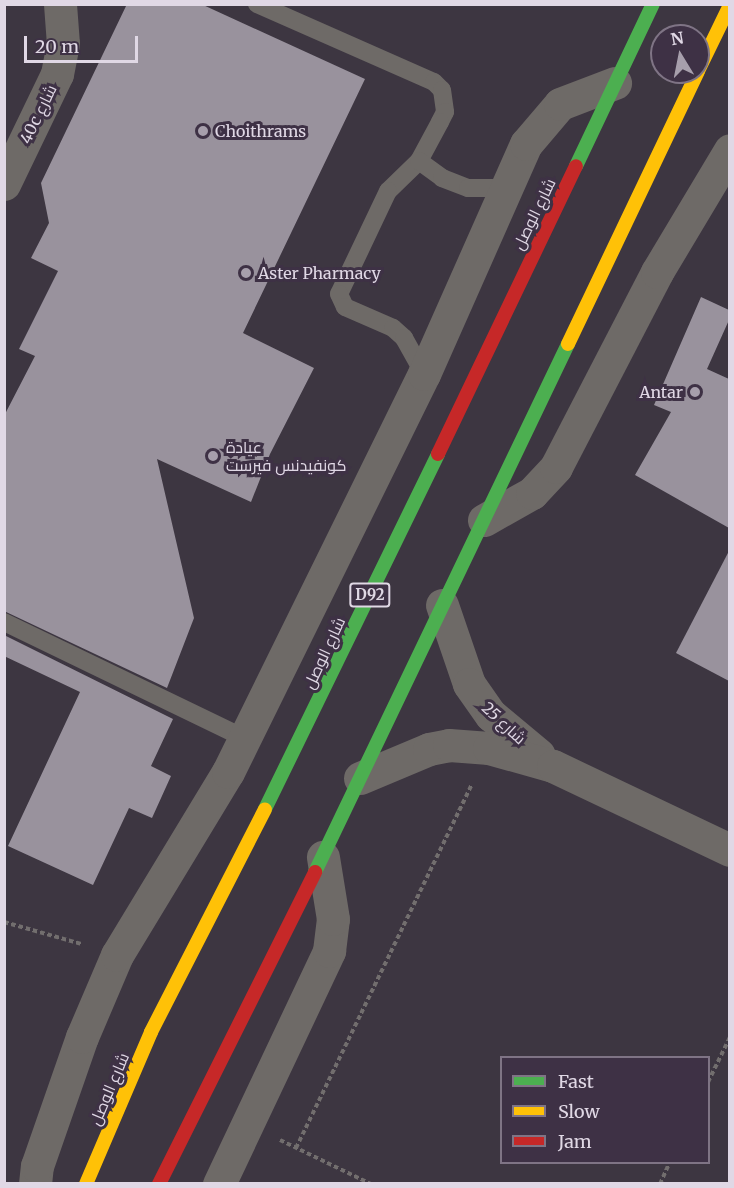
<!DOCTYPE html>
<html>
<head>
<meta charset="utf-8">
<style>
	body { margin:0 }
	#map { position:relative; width:734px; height:1188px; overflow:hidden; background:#3d3641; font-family:Merriweather,Cairo,serif }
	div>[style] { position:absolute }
	.building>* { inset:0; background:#99929d }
	.path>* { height:4px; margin-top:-2px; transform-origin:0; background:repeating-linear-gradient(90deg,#726e6e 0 4.5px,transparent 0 7.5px) }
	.lane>* { height:18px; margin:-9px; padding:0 9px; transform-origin:9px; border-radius:9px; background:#6e6a67 }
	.street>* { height:33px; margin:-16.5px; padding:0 16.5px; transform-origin:16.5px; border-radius:16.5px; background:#6e6a67 }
	.fast>* { height:14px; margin:-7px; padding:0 7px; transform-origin:7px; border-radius:7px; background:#4caf50 }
	.slow>* { height:14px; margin:-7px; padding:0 7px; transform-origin:7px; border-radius:7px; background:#ffc107 }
	.jam>* { height:14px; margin:-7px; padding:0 7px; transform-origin:7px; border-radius:7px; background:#c62828 }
	.dots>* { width:16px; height:16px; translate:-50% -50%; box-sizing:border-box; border:3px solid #3e3145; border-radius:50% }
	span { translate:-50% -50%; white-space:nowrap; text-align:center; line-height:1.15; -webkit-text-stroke:6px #3e3145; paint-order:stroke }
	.shield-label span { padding:2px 4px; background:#3e3145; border:2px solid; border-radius:4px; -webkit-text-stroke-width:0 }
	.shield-label { font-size:15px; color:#e0d8e5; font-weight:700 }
	.street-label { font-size:16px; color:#e0d8e5 }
	.poi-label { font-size:16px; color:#e0d8e5 }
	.left { translate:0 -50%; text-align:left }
	.right { translate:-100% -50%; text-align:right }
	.frame { position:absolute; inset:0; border:6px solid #e0d8e5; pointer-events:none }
	.legend { position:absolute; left:500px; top:1056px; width:210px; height:108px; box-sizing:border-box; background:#3e3145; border:2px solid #7f7485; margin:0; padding:8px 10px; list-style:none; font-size:18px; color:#e0d8e5 }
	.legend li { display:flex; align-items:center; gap:12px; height:30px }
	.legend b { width:30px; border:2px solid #7f7485 }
	.north { position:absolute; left:650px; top:24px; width:60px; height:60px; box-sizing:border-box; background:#3e3145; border:2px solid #7f7485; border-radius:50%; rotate:350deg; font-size:16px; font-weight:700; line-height:24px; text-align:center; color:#e0d8e5 }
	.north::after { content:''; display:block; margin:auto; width:21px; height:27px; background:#a79fac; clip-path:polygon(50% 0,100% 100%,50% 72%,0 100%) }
	.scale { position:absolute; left:24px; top:36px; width:114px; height:27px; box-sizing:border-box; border:3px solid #e0d8e5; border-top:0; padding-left:8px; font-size:18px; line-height:21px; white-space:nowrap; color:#e0d8e5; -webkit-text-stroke:4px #3e3145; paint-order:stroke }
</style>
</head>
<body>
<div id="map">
	<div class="building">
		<div style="clip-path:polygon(127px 4px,201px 4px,365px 79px,243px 333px,314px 368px,270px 454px,251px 502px,157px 459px,194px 618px,167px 688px,4px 611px,4px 416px,35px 356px,19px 349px,58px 271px,31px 258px,49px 223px,41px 183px)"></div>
		<div style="clip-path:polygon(701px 297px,729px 310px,729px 320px,707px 369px,729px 379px,729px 528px,635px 475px,671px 412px,654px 405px)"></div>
		<div style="clip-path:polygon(729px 551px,729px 681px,676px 653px)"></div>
		<div style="clip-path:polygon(4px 635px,173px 719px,151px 766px,171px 776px,152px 818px,129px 808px,93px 885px,8px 846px,80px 692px,4px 656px)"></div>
	</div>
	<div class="path">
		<div style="left:4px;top:922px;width:81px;rotate:15.8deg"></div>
		<div style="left:708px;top:1082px;width:50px;rotate:-63.9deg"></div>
		<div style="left:280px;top:1140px;width:101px;rotate:25.8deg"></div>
		<div style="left:296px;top:1148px;width:404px;rotate:-64.2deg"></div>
		<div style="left:660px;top:1184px;width:24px;rotate:-66deg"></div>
	</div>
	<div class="lane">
		<div style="left:257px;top:4px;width:193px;rotate:23.8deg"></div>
		<div style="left:434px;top:82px;width:11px;rotate:45deg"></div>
		<div style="left:442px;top:90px;width:22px;rotate:82deg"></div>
		<div style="left:445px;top:112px;width:11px;rotate:117deg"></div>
		<div style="left:440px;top:122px;width:44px;rotate:118.3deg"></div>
		<div style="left:419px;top:161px;width:43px;rotate:135.9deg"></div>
		<div style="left:388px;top:191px;width:114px;rotate:115.4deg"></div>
		<div style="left:339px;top:294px;width:14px;rotate:65deg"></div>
		<div style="left:345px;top:307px;width:52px;rotate:23.6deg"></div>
		<div style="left:393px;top:328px;width:15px;rotate:42deg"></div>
		<div style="left:404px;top:338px;width:41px;rotate:60.9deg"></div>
		<div style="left:419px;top:161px;width:29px;rotate:36deg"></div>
		<div style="left:442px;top:178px;width:28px;rotate:21deg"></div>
		<div style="left:468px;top:188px;width:41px"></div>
		<div style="left:4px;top:622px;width:267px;rotate:25.8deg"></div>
	</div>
	<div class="street">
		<div style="left:4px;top:184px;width:122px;rotate:-64.3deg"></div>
		<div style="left:57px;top:74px;width:31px;rotate:-79deg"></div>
		<div style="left:63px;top:44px;width:40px;rotate:-94.3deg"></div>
		<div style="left:484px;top:520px;width:55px;rotate:-29.4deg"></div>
		<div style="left:532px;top:493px;width:35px;rotate:-47deg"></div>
		<div style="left:556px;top:467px;width:220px;rotate:-62.6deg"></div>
		<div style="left:657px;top:272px;width:142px;rotate:-59.1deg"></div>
		<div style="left:442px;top:605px;width:83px;rotate:71.1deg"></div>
		<div style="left:469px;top:684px;width:38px;rotate:55deg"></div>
		<div style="left:491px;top:715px;width:62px;rotate:39.8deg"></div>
		<div style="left:360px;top:778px;width:75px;rotate:-22.8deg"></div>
		<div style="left:429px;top:749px;width:20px;rotate:-11deg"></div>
		<div style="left:449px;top:745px;width:40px;rotate:4.3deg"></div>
		<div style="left:489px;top:748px;width:66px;rotate:15.7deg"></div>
		<div style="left:553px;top:766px;width:196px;rotate:25.4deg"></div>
		<div style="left:35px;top:1184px;width:18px;rotate:-84deg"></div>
		<div style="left:37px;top:1166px;width:137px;rotate:-70.8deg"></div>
		<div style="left:82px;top:1037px;width:89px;rotate:-66.9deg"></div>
		<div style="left:117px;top:955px;width:214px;rotate:-58.8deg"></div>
		<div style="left:228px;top:772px;width:444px;rotate:-63.8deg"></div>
		<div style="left:424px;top:374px;width:252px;rotate:-66.1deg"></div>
		<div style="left:526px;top:144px;width:52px;rotate:-49.6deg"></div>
		<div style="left:560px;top:104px;width:59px;rotate:-20.9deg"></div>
		<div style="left:219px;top:1184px;width:258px;rotate:-64.7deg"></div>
		<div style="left:329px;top:951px;width:32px;rotate:-83deg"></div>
		<div style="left:333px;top:919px;width:63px;rotate:-99.2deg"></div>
	</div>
	<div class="fast">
		<div style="left:576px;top:166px;width:179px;rotate:-64.6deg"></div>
		<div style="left:265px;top:809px;width:395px;rotate:-64deg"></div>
		<div style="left:315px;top:872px;width:585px;rotate:-64.4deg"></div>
	</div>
	<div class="slow">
		<div style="left:698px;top:71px;width:73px;rotate:-64.1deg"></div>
		<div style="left:568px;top:344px;width:301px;rotate:-64.5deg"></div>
		<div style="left:86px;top:1184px;width:165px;rotate:-66.8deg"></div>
		<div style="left:151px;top:1032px;width:250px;rotate:-62.9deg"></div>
	</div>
	<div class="jam">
		<div style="left:438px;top:454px;width:319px;rotate:-64.4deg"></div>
		<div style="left:159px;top:1184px;width:349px;rotate:-63.4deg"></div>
	</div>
	<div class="dots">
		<div style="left:203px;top:131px;background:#a79fac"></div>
		<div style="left:246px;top:273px;background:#a79fac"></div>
		<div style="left:695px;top:392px;background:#a79fac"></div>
		<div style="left:213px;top:456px;background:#a79fac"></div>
	</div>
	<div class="shield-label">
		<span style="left:370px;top:595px">D92</span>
	</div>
	<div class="street-label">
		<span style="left:38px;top:114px;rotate:-64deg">40c شارع</span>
		<span style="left:534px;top:214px;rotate:-64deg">شارع الوصل</span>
		<span style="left:324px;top:653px;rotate:-65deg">شارع الوصل</span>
		<span style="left:504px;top:723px;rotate:43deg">شارع 25</span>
		<span style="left:109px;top:1089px;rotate:-67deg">شارع الوصل</span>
	</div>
	<div class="poi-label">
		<span class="left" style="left:215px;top:131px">Choithrams</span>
		<span class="left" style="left:258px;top:273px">Aster Pharmacy</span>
		<span class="right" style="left:683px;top:392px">Antar</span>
		<span class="left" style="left:226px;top:456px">عيادة<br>كونفيدنس فيرست</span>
	</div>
	<div class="frame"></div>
	<ul class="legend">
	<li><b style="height:8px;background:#4caf50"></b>Fast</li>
	<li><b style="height:8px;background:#ffc107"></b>Slow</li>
	<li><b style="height:8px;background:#c62828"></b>Jam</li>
	</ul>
	<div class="north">N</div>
	<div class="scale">20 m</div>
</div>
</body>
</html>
